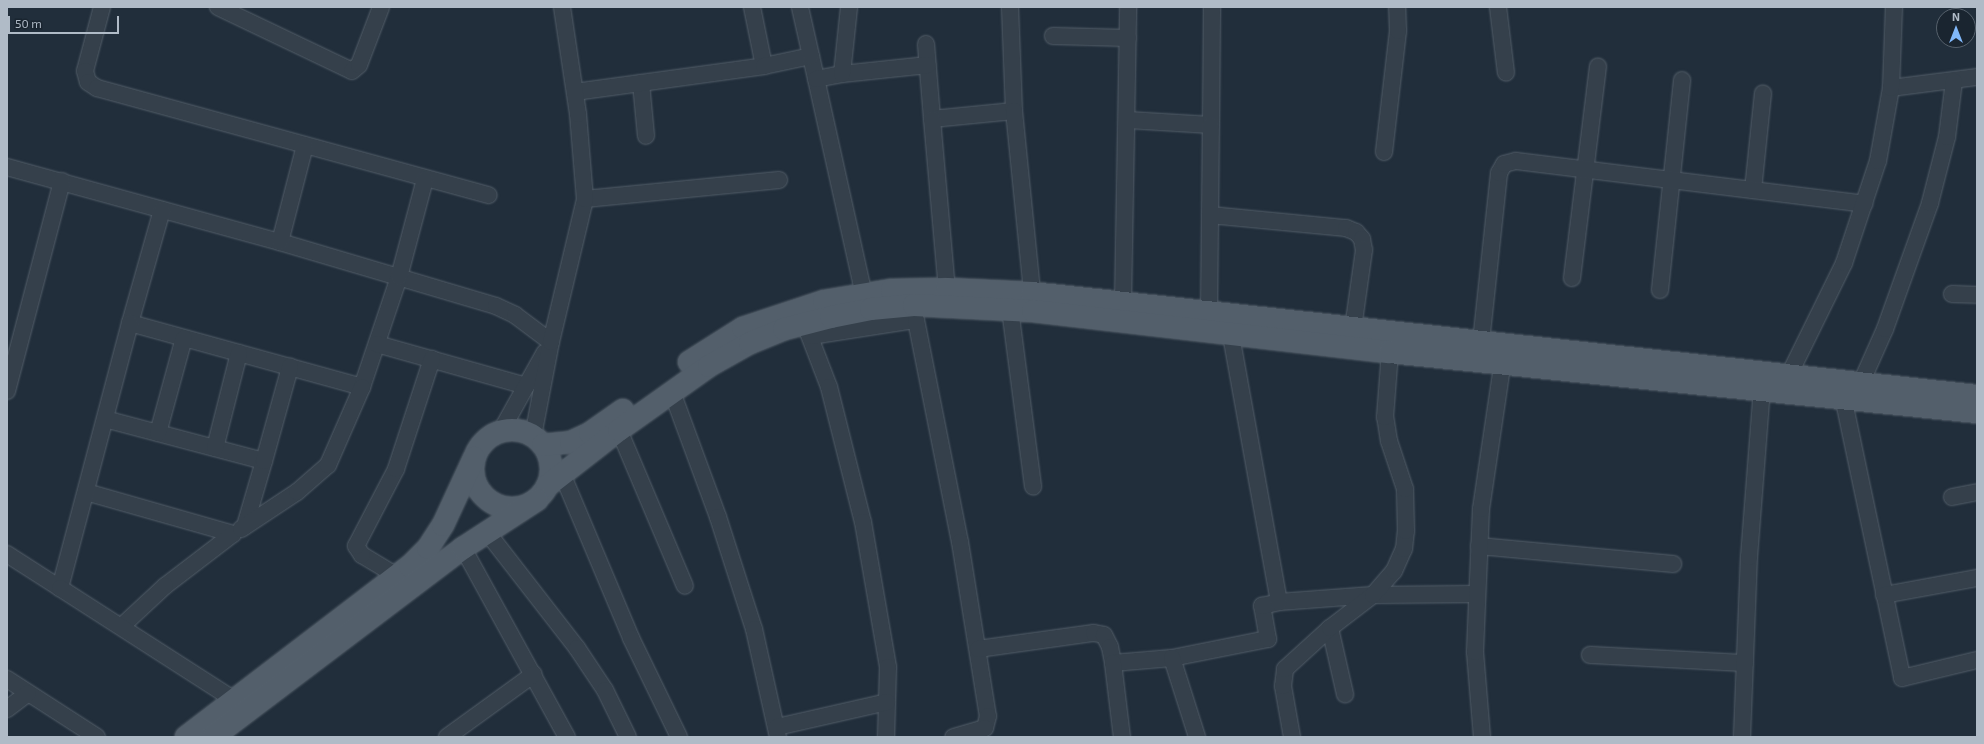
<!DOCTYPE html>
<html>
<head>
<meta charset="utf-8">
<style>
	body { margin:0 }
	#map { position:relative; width:1984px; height:744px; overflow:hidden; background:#212e3b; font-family:"Exo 2",sans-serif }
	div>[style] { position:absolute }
	.roads { filter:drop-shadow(0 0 1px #535e69) drop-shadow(0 0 1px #535e69) }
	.minor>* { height:16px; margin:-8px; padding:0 8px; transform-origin:8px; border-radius:8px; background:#35404b }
	.primary>* { height:22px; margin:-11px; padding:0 11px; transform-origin:11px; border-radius:11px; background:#535f6b }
	.primary>.ring { margin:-11px; padding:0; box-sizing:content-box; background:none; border:22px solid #535f6b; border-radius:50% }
	span { translate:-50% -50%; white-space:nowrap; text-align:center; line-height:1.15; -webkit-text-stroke:3.5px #1a2530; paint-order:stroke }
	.frame { position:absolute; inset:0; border:8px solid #b0bbc7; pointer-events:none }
	.north { position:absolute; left:1936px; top:8px; width:40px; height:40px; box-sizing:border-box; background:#1a2530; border:1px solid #56616c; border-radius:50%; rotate:0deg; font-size:11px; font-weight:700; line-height:16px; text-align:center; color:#b0bbc7 }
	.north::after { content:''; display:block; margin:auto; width:14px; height:18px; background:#81b9fb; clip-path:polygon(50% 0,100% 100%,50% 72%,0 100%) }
	.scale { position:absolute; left:8px; top:16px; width:111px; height:18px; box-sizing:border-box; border:2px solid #b0bbc7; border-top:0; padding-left:5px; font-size:12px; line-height:14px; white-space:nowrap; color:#b0bbc7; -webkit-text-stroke:3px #1a2530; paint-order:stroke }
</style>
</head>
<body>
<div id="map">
	<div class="roads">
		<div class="minor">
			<div style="left:102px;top:7px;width:66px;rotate:104.9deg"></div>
			<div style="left:85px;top:71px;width:11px;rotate:75deg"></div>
			<div style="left:88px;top:82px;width:11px;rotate:34deg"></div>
			<div style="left:97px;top:88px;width:406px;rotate:15.3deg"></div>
			<div style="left:218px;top:7px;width:148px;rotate:25.5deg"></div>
			<div style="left:352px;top:71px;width:9px;rotate:-41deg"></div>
			<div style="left:359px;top:65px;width:62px;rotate:-69.2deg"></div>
			<div style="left:752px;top:7px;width:60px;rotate:78.5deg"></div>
			<div style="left:1498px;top:7px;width:66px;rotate:83.1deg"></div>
			<div style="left:1053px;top:36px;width:75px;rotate:1.5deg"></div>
			<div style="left:926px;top:44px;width:75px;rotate:85.4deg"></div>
			<div style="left:932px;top:119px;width:82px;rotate:-5.6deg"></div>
			<div style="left:1014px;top:111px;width:104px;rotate:-92.2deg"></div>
			<div style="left:811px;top:56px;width:245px;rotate:77.5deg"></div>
			<div style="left:842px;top:74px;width:86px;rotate:-6deg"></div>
			<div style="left:816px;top:79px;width:26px;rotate:-11deg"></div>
			<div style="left:842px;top:74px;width:67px;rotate:-84deg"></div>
			<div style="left:641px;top:83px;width:53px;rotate:84.6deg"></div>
			<div style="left:1891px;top:88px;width:87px;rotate:-7.3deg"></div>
			<div style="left:575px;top:92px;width:191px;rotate:-7.8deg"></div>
			<div style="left:764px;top:66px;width:48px;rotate:-12deg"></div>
			<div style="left:811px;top:56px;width:50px;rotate:-102.7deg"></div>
			<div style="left:1014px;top:111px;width:193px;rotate:84.3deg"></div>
			<div style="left:932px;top:119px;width:171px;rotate:85deg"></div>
			<div style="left:1128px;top:120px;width:83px;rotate:3.4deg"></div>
			<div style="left:1211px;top:125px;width:118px;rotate:-89.5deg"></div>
			<div style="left:1384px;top:152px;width:122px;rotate:-83.4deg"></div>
			<div style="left:1398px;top:31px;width:24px;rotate:-92deg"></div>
			<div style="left:7px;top:167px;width:283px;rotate:15.4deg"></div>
			<div style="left:280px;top:242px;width:225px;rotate:16.5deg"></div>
			<div style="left:496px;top:306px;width:21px;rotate:25deg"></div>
			<div style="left:515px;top:315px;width:45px;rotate:36.9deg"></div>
			<div style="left:1753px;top:190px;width:97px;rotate:-84.1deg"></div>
			<div style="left:585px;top:199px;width:195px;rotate:-5.6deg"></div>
			<div style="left:162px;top:210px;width:117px;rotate:105.8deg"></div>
			<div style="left:130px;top:323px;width:241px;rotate:15.4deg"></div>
			<div style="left:362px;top:387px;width:116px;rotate:-71.4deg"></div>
			<div style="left:399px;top:277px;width:101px;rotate:-75.1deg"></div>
			<div style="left:1210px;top:215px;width:137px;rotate:5.5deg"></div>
			<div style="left:1346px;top:228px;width:11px;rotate:22deg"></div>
			<div style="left:1356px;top:232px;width:9px;rotate:49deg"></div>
			<div style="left:1362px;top:239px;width:11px;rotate:80deg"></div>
			<div style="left:1364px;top:250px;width:79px;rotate:98deg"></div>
			<div style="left:280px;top:242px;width:100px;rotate:-75.5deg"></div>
			<div style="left:1572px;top:278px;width:213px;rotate:-83deg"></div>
			<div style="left:1660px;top:290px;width:211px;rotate:-84deg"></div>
			<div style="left:1952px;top:294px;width:25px;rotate:2deg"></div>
			<div style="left:1123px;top:303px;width:296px;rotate:-89deg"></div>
			<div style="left:1010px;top:309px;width:179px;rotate:82.6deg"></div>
			<div style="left:1209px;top:312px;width:187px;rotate:-89.4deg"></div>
			<div style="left:806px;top:327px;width:64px;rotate:69deg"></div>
			<div style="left:829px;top:387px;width:139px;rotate:75.9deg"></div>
			<div style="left:863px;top:522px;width:147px;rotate:80.2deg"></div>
			<div style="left:888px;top:667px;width:70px;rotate:91.6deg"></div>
			<div style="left:811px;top:336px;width:106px;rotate:-8.7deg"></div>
			<div style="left:916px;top:320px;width:226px;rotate:78.8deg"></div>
			<div style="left:960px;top:542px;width:176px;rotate:80.9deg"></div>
			<div style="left:988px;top:716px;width:12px;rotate:104deg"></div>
			<div style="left:985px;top:728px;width:33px;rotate:164deg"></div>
			<div style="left:1481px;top:342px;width:170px;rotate:-83.9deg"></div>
			<div style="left:1499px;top:173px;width:10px;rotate:-61deg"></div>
			<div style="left:1504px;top:164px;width:12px;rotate:-14deg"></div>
			<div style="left:1516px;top:161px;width:351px;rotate:7deg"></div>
			<div style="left:377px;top:344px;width:155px;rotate:15.7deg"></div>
			<div style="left:1789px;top:375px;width:125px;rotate:-63.8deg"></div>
			<div style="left:1844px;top:263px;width:108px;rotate:-71.6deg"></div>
			<div style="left:1878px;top:161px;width:74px;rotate:-79.9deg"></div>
			<div style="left:1891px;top:88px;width:81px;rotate:-87.9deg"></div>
			<div style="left:1861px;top:383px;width:59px;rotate:-66deg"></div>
			<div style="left:1885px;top:329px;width:134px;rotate:-70.3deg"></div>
			<div style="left:1930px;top:203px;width:68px;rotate:-75.6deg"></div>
			<div style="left:1947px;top:137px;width:56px;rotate:-82.9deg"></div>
			<div style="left:7px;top:391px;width:217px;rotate:-75.3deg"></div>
			<div style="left:672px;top:392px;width:133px;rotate:69.8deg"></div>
			<div style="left:718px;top:517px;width:118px;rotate:72.2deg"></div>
			<div style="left:754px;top:629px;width:111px;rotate:77.5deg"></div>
			<div style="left:1843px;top:397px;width:287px;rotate:78.1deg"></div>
			<div style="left:1902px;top:678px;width:77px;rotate:-13.5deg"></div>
			<div style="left:105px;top:419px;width:164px;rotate:14.8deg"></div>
			<div style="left:264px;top:461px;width:68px;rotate:106.3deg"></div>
			<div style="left:619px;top:430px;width:169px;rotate:67.1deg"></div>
			<div style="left:501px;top:431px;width:90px;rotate:-60.9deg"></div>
			<div style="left:158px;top:433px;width:98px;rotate:-74.7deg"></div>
			<div style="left:533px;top:436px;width:96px;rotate:-79.2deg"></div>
			<div style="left:551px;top:342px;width:147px;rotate:-76.6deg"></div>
			<div style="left:585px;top:199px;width:85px;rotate:-94.7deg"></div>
			<div style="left:578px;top:114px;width:108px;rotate:-98.5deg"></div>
			<div style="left:215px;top:448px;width:98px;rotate:-75.8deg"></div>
			<div style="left:264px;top:461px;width:98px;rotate:-74.5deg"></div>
			<div style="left:563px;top:476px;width:176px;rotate:67.2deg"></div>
			<div style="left:631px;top:638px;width:110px;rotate:64.1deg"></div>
			<div style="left:86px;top:492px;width:153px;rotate:15.9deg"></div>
			<div style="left:233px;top:534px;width:86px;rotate:142.6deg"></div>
			<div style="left:165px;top:586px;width:59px;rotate:137.1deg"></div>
			<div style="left:1952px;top:497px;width:25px;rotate:-11deg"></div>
			<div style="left:241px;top:529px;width:67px;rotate:-33.5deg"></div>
			<div style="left:297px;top:492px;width:41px;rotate:-41.1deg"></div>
			<div style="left:328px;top:465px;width:85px;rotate:-66.4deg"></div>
			<div style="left:487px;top:532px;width:147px;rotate:52.2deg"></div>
			<div style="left:577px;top:648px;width:50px;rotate:56.3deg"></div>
			<div style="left:605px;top:690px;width:52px;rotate:63.9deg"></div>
			<div style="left:1479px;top:546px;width:195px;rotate:5.3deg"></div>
			<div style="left:463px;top:548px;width:216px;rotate:61.2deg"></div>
			<div style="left:7px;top:554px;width:63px;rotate:32.7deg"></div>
			<div style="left:60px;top:588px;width:274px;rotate:-75.2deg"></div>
			<div style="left:397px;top:576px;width:41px;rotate:-149deg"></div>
			<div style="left:362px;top:555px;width:11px;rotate:-124deg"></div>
			<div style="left:356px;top:546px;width:87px;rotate:-62.5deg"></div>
			<div style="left:396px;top:469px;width:116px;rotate:-71.9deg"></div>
			<div style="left:60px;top:588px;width:216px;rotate:32.7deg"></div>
			<div style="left:1884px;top:595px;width:95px;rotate:-10.4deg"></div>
			<div style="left:1279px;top:602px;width:94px;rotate:-4.3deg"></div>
			<div style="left:1373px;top:595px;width:104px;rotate:-0.6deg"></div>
			<div style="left:1330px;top:628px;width:68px;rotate:77.2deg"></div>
			<div style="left:978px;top:649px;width:117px;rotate:-7.9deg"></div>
			<div style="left:1094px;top:633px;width:10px;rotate:11deg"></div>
			<div style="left:1104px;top:635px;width:13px;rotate:63deg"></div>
			<div style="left:1110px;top:647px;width:16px;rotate:79deg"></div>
			<div style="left:1113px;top:663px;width:59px;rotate:-4.8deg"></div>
			<div style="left:1172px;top:658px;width:98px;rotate:-11.2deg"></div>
			<div style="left:1268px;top:639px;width:34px;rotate:-100deg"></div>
			<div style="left:1262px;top:606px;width:17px;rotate:-13deg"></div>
			<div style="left:1279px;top:602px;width:282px;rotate:-100.2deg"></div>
			<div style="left:1590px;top:655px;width:155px;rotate:3deg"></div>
			<div style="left:1172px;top:658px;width:83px;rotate:72.4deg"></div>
			<div style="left:1113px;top:663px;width:75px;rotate:83.1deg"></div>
			<div style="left:7px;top:679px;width:107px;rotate:32.8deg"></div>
			<div style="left:7px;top:709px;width:26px;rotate:-37deg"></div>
			<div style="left:777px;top:727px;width:113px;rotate:-12.8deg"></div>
			<div style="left:447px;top:737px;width:107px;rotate:-35.9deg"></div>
			<div style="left:1292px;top:737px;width:52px;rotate:-100deg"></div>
			<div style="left:1283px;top:686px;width:17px;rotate:-83deg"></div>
			<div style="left:1285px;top:669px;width:61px;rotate:-42.3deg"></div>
			<div style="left:1330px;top:628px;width:54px;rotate:-37.5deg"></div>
			<div style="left:1373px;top:595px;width:32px;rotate:-49deg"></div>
			<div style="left:1394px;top:571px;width:24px;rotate:-66deg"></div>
			<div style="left:1404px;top:549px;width:18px;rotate:-84deg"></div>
			<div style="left:1406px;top:531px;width:42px;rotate:-91.4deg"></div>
			<div style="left:1405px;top:489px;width:51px;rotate:-108.4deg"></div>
			<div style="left:1389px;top:441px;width:24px;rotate:-99deg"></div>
			<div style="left:1385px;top:417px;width:65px;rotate:-85.6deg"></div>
			<div style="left:1482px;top:737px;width:85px;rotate:-94.7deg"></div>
			<div style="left:1475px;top:652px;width:143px;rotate:-87.6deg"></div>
			<div style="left:1481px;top:509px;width:158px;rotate:-81.6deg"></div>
			<div style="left:1742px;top:737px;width:180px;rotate:-87.8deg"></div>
			<div style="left:1749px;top:557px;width:169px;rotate:-85.6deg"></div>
		</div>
		<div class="primary">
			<div style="left:689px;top:362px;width:64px;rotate:-32.2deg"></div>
			<div style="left:743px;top:328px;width:85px;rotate:-18.4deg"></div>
			<div style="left:824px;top:301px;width:69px;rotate:-9.2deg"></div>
			<div style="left:892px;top:290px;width:55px;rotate:-1deg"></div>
			<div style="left:947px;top:289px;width:85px;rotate:2.7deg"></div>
			<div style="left:1032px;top:293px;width:951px;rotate:6.22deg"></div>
			<div class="ring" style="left:473px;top:430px;width:56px;height:56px"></div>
			<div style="left:543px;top:445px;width:28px;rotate:-6deg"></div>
			<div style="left:571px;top:442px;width:21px;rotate:-25deg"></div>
			<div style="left:590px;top:433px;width:40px;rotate:-34.9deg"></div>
			<div style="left:547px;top:486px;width:91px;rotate:-37.9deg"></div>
			<div style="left:619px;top:430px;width:110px;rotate:-35.4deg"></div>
			<div style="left:709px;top:366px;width:47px;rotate:-29.3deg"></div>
			<div style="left:750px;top:343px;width:37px;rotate:-22deg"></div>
			<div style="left:784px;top:329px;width:49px;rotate:-14.3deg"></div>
			<div style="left:831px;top:317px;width:41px;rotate:-11.3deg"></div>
			<div style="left:871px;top:309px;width:43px;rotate:-5.3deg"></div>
			<div style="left:914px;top:305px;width:119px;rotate:2.9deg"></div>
			<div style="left:1033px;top:311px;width:359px;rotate:6.6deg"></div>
			<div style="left:1390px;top:352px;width:590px;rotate:5.84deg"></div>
			<div style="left:186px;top:737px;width:282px;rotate:-37.4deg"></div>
			<div style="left:410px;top:566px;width:25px;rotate:-45deg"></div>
			<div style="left:428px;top:548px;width:27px;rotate:-57deg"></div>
			<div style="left:443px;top:525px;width:74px;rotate:-65.2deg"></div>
			<div style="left:213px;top:737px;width:313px;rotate:-37.1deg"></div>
			<div style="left:463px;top:548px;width:88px;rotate:-33deg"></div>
		</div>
	</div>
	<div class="frame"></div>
	<div class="north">N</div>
	<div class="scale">50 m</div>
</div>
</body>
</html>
